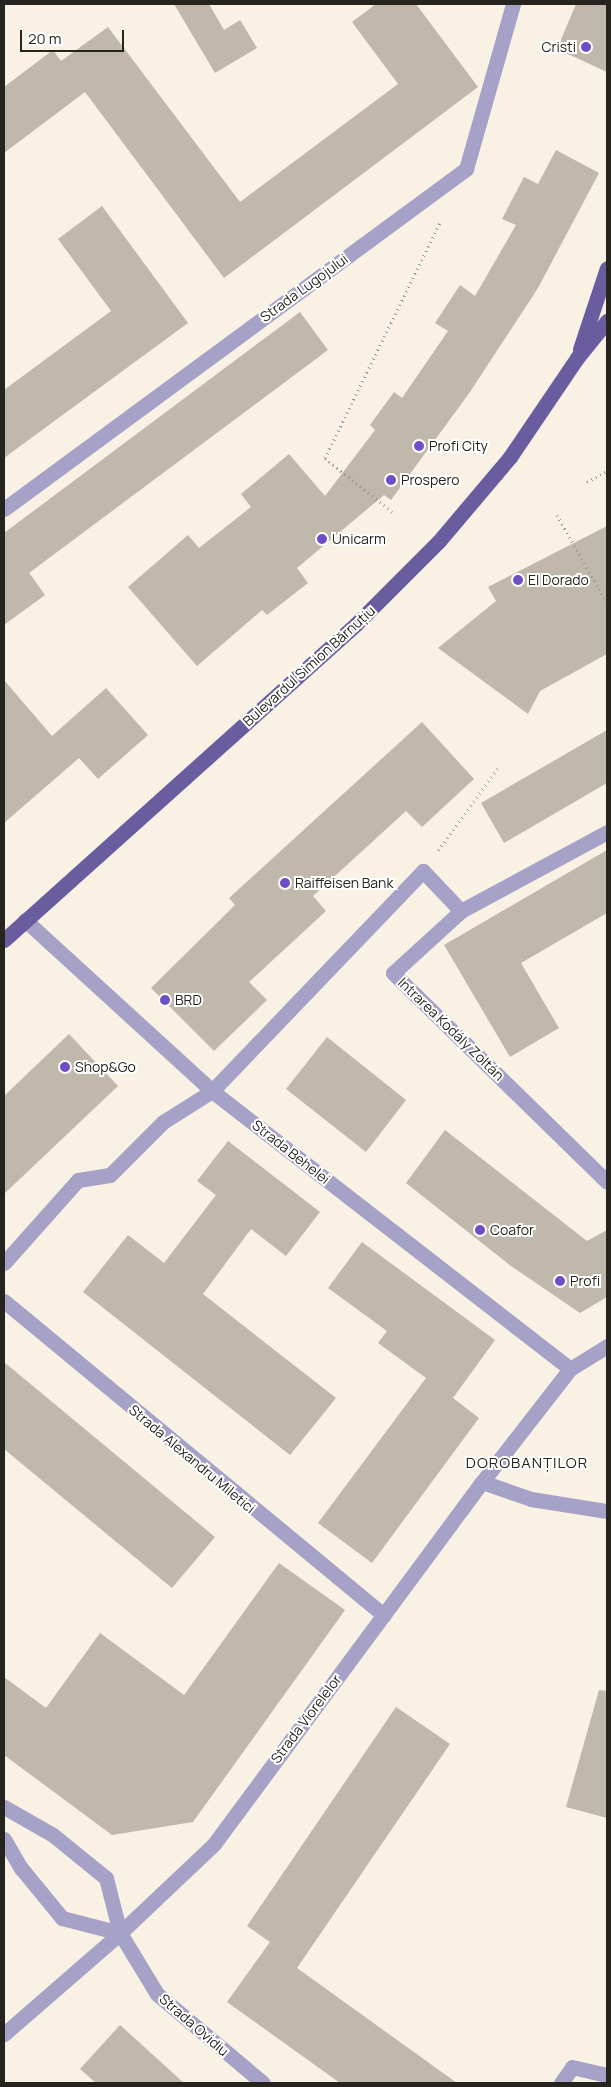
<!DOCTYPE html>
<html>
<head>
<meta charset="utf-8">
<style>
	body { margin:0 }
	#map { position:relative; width:611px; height:2087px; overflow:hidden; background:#f9f1e4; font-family:Manrope,sans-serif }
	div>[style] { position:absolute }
	.building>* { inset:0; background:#bfb8ab }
	.path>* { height:3px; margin-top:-1.5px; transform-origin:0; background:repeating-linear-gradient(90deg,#9d988e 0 1px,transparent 0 5px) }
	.lane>* { height:15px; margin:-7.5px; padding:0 7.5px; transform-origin:7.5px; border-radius:7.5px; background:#a6a1c7 }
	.street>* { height:15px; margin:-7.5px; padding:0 7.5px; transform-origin:7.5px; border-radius:7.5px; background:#a6a1c7 }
	.primary>* { height:15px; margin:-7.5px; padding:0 7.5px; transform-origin:7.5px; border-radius:7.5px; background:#695c9f }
	.dots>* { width:14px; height:14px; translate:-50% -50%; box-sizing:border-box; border:2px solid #fff; border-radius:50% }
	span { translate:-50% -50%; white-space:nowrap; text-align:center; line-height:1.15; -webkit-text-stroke:4px #fff; paint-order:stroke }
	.poi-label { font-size:14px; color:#27241f }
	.right { translate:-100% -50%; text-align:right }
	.left { translate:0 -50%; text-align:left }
	.street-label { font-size:14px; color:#27241f }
	.neighbourhood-label { font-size:15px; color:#27241f; letter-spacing:1px }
	.frame { position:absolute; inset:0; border:5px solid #27241f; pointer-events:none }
	.scale { position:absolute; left:20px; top:30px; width:104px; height:22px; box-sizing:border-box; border:2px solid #27241f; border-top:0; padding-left:6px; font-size:15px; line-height:18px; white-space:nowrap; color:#27241f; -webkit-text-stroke:4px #fff; paint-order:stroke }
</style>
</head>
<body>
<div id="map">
	<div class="building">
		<div style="clip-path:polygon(174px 4px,209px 4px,224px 30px,240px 20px,257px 48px,215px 73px)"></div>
		<div style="clip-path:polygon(376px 4px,416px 4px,478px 87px,224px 278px,85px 92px,4px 153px,4px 87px,53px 50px,61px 61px,108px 27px,240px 202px,398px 84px,352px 22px)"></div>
		<div style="clip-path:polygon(576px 4px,607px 4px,607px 72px,557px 49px)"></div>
		<div style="clip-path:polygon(556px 150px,599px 173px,538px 288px,470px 392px,391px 500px,384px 495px,297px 568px,308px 583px,267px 615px,262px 610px,197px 666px,128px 587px,188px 535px,199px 548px,251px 507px,241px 494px,289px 454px,325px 496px,375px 430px,370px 425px,394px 392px,402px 398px,448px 331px,435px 323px,460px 285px,475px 296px,516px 225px,502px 219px,524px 177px,538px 184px)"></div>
		<div style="clip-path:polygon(102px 206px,188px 323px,4px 458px,4px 390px,111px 311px,58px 239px)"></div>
		<div style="clip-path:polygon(300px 312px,328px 350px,29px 573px,25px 567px,45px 595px,4px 625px,4px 533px)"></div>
		<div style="clip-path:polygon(607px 526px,607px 654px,540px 691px,528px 714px,438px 648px,496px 601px,488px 587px)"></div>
		<div style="clip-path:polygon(4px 680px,52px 736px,106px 688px,148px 735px,98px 779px,79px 758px,4px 823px)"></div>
		<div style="clip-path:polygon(422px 722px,474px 779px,422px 827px,406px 811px,313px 896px,326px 911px,249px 982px,267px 1000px,214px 1051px,151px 988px,235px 905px,229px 898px)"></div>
		<div style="clip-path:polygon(607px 730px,607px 783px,504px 843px,481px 803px)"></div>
		<div style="clip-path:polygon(607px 850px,607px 913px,521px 963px,559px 1028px,510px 1057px,444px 945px)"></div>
		<div style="clip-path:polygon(69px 1034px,118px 1086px,4px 1194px,4px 1096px)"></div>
		<div style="clip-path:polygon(327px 1037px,406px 1100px,366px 1152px,286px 1089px)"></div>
		<div style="clip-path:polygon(445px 1130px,587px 1241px,607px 1230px,607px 1297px,580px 1313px,511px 1266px,406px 1183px)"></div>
		<div style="clip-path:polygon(228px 1141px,320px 1212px,286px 1256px,251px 1229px,203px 1294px,336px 1398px,290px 1455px,83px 1292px,128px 1235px,164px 1263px,216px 1195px,197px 1181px)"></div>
		<div style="clip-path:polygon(362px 1242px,495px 1340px,453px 1398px,479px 1418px,372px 1563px,318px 1523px,426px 1378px,378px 1343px,387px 1331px,328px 1288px)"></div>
		<div style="clip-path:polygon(4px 1362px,215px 1537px,172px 1588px,4px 1449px)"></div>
		<div style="clip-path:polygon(279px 1563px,345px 1610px,193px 1822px,112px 1835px,4px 1755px,4px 1677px,46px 1708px,100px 1633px,184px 1695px)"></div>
		<div style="clip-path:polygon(599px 1690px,607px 1691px,607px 1818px,566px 1807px)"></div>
		<div style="clip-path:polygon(396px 1707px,450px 1744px,297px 1968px,457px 2083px,340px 2083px,227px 2002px,270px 1942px,247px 1926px)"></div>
		<div style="clip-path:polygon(120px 2025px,184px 2083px,96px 2083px,80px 2069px)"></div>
	</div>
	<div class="path">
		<div style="left:587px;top:482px;width:23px;rotate:-29deg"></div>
		<div style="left:392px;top:512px;width:86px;rotate:-141.1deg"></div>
		<div style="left:325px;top:458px;width:263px;rotate:-64deg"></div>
		<div style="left:557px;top:515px;width:101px;rotate:60.4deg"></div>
		<div style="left:438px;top:850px;width:102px;rotate:-53.8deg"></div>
	</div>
	<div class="lane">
		<div style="left:4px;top:509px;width:574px;rotate:-36.35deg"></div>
		<div style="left:466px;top:169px;width:172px;rotate:-74.1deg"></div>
		<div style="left:607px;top:832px;width:166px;rotate:151.6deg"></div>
		<div style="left:461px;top:911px;width:92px;rotate:137.6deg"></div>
		<div style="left:393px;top:973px;width:299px;rotate:44.3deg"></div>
		<div style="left:4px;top:1263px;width:111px;rotate:-48.3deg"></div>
		<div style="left:78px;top:1180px;width:32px;rotate:-9deg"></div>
		<div style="left:110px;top:1175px;width:75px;rotate:-45deg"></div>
		<div style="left:163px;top:1122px;width:58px;rotate:-32.3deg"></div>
		<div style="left:212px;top:1091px;width:305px;rotate:-46.2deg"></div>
		<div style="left:423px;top:871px;width:55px;rotate:46.5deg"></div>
		<div style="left:4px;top:1301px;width:493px;rotate:39.6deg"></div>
		<div style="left:561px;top:2083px;width:19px;rotate:-55deg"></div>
		<div style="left:572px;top:2067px;width:36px;rotate:13deg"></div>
	</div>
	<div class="street">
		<div style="left:25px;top:920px;width:253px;rotate:42.4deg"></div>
		<div style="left:212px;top:1091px;width:453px;rotate:37.8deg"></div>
		<div style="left:482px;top:1482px;width:52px;rotate:19.1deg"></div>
		<div style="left:531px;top:1499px;width:77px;rotate:9deg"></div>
		<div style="left:4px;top:1807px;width:56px;rotate:29.7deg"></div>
		<div style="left:53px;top:1835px;width:68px;rotate:39.1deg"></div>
		<div style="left:106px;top:1878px;width:57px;rotate:75.7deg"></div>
		<div style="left:120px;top:1933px;width:71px;rotate:58.8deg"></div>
		<div style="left:157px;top:1994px;width:138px;rotate:40deg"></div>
		<div style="left:4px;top:1839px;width:34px;rotate:60deg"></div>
		<div style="left:21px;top:1868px;width:65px;rotate:50.6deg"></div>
		<div style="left:62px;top:1918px;width:60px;rotate:14.5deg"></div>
		<div style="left:4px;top:2034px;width:154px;rotate:-41deg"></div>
		<div style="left:120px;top:1933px;width:129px;rotate:-43.4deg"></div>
		<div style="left:214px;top:1844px;width:450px;rotate:-53.5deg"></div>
		<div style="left:482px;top:1482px;width:143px;rotate:-52.1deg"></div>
		<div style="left:570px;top:1369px;width:44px;rotate:-31.9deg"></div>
	</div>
	<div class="primary">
		<div style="left:580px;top:349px;width:85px;rotate:-71.6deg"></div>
		<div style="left:4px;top:940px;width:473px;rotate:-41.9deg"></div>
		<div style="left:356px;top:624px;width:117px;rotate:-45deg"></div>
		<div style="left:439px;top:541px;width:110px;rotate:-49.8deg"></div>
		<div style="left:510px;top:457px;width:120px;rotate:-55.9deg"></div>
		<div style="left:577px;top:358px;width:48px;rotate:-51deg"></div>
	</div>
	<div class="dots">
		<div style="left:586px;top:47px;background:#6e4dc7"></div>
		<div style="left:419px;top:446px;background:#6e4dc7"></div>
		<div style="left:391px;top:480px;background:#6e4dc7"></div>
		<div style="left:322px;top:539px;background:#6e4dc7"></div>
		<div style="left:518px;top:580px;background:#6e4dc7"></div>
		<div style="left:285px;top:883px;background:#6e4dc7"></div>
		<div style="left:165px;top:1000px;background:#6e4dc7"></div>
		<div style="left:65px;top:1067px;background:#6e4dc7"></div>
		<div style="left:480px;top:1230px;background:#6e4dc7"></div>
		<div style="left:560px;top:1281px;background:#6e4dc7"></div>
	</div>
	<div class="poi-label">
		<span class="right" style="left:576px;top:47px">Cristi</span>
		<span class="left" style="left:429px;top:446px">Profi City</span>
		<span class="left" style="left:401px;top:480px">Prospero</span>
		<span class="left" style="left:332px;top:539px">Unicarm</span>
		<span class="left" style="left:528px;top:580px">El Dorado</span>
		<span class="left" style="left:295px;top:883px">Raiffeisen Bank</span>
		<span class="left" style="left:175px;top:1000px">BRD</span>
		<span class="left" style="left:75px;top:1067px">Shop&amp;Go</span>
		<span class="left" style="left:490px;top:1230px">Coafor</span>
		<span class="left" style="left:570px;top:1281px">Profi</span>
	</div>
	<div class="street-label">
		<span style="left:304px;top:288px;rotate:-36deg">Strada Lugojului</span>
		<span style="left:309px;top:666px;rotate:-42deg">Bulevardul Simion Bărnuțiu</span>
		<span style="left:451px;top:1029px;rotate:44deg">Intrarea Kodály Zoltán</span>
		<span style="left:291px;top:1152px;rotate:38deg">Strada Behelei</span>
		<span style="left:192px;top:1459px;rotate:40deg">Strada Alexandru Miletici</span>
		<span style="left:306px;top:1719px;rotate:-53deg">Strada Viorelelor</span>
		<span style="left:194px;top:2025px;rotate:41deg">Strada Ovidiu</span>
	</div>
	<div class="neighbourhood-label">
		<span style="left:527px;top:1463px">DOROBANȚILOR</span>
	</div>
	<div class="frame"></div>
	<div class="scale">20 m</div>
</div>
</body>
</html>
